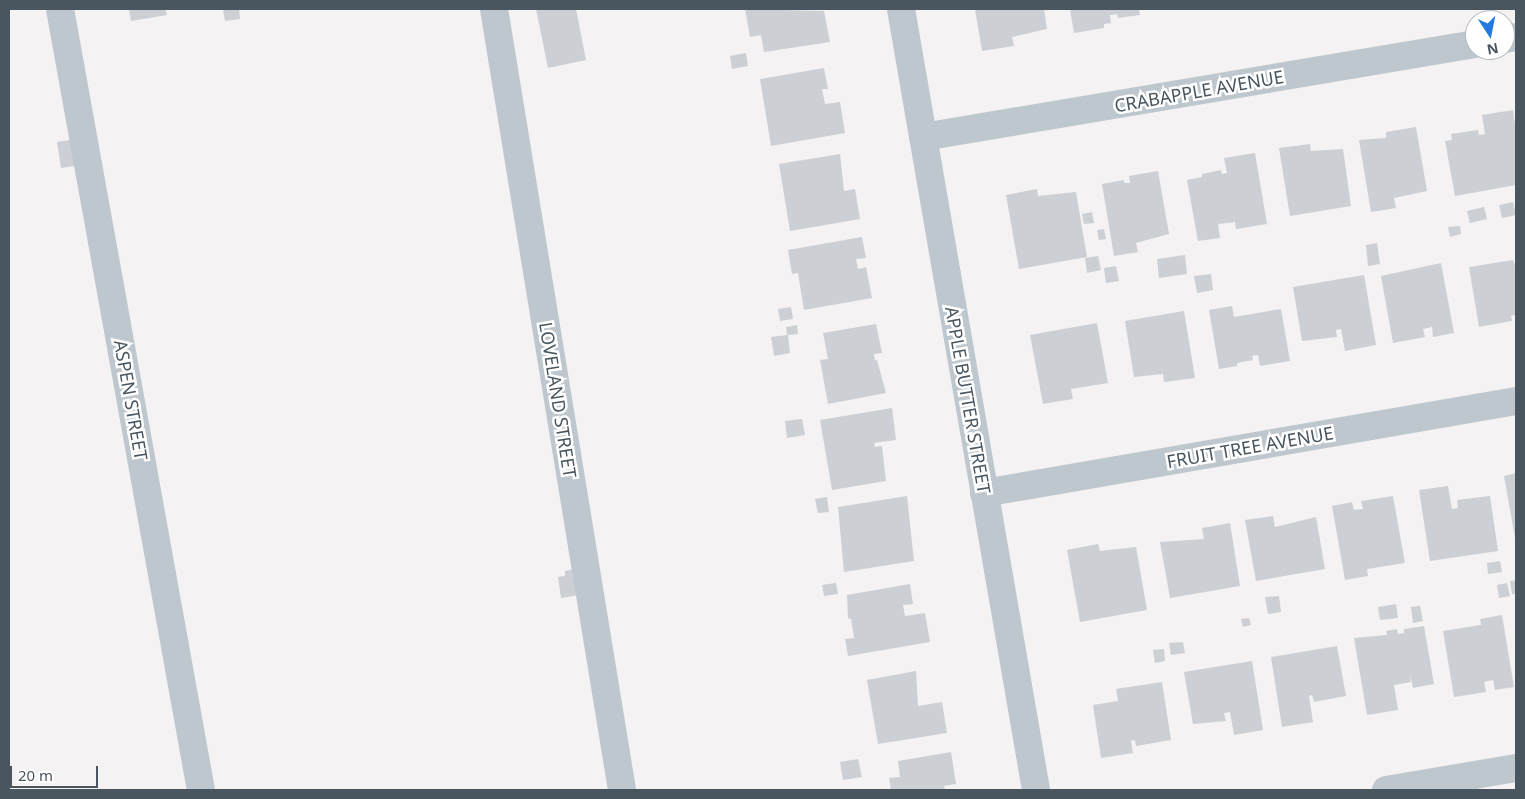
<!DOCTYPE html>
<html>
<head>
<meta charset="utf-8">
<style>
	body { margin:0 }
	#map { position:relative; width:1525px; height:799px; overflow:hidden; background:#f4f2f2; font-family:"Noto Sans",sans-serif }
	div>[style] { position:absolute }
	.building>* { inset:0; background:#cccfd4 }
	.minor>* { height:28px; margin:-14px; padding:0 14px; transform-origin:14px; border-radius:14px; background:#bec7ce }
	span { translate:-50% -50%; white-space:nowrap; text-align:center; line-height:1.15; -webkit-text-stroke:5px #fff; paint-order:stroke }
	.street-label { font-size:18px; color:#4a565f }
	.frame { position:absolute; inset:0; border:10px solid #4a565f; pointer-events:none }
	.north { position:absolute; left:1465px; top:10px; width:50px; height:50px; box-sizing:border-box; background:#fff; border:1px solid #b7bbbf; border-radius:50%; rotate:169deg; font-size:14px; font-weight:700; line-height:20px; text-align:center; color:#4a565f }
	.north::after { content:''; display:block; margin:auto; width:18px; height:22px; background:#237add; clip-path:polygon(50% 0,100% 100%,50% 72%,0 100%) }
	.scale { position:absolute; left:10px; top:766px; width:88px; height:22px; box-sizing:border-box; border:2px solid #4a565f; border-top:0; padding-left:6px; font-size:15px; line-height:18px; white-space:nowrap; color:#4a565f; -webkit-text-stroke:4px #fff; paint-order:stroke }
</style>
</head>
<body>
<div id="map">
	<div class="building">
		<div style="clip-path:polygon(129px 9px,165px 9px,167px 15px,131px 21px)"></div>
		<div style="clip-path:polygon(223px 9px,239px 9px,240px 19px,225px 21px)"></div>
		<div style="clip-path:polygon(536px 9px,576px 9px,586px 60px,548px 68px)"></div>
		<div style="clip-path:polygon(745px 9px,824px 11px,830px 42px,764px 52px,761px 35px,750px 37px)"></div>
		<div style="clip-path:polygon(975px 9px,1044px 9px,1047px 29px,1012px 37px,1014px 46px,982px 51px)"></div>
		<div style="clip-path:polygon(1070px 9px,1139px 9px,1140px 15px,1118px 18px,1117px 14px,1110px 15px,1111px 23px,1104px 24px,1104px 28px,1074px 33px)"></div>
		<div style="clip-path:polygon(746px 53px,748px 66px,732px 69px,730px 56px)"></div>
		<div style="clip-path:polygon(824px 68px,828px 89px,822px 89px,825px 104px,840px 102px,845px 133px,771px 146px,760px 79px)"></div>
		<div style="clip-path:polygon(1513px 110px,1516px 132px,1516px 185px,1455px 196px,1445px 141px,1452px 140px,1451px 134px,1478px 130px,1479px 135px,1485px 134px,1482px 115px)"></div>
		<div style="clip-path:polygon(1416px 127px,1427px 191px,1394px 198px,1396px 208px,1371px 212px,1359px 140px,1386px 138px,1386px 132px)"></div>
		<div style="clip-path:polygon(96px 136px,100px 162px,61px 168px,57px 142px)"></div>
		<div style="clip-path:polygon(1310px 144px,1311px 151px,1343px 149px,1351px 206px,1290px 216px,1279px 148px)"></div>
		<div style="clip-path:polygon(1255px 153px,1267px 224px,1236px 229px,1235px 222px,1218px 224px,1220px 238px,1198px 241px,1187px 180px,1202px 177px,1202px 174px,1221px 170px,1222px 174px,1227px 173px,1224px 158px)"></div>
		<div style="clip-path:polygon(840px 154px,844px 191px,855px 189px,860px 219px,790px 231px,779px 164px)"></div>
		<div style="clip-path:polygon(1158px 171px,1169px 234px,1136px 243px,1138px 252px,1114px 256px,1102px 184px,1124px 180px,1124px 183px,1130px 183px,1129px 176px)"></div>
		<div style="clip-path:polygon(1037px 189px,1038px 196px,1076px 192px,1087px 257px,1019px 269px,1006px 195px)"></div>
		<div style="clip-path:polygon(1513px 202px,1516px 215px,1502px 218px,1499px 205px)"></div>
		<div style="clip-path:polygon(1484px 207px,1487px 219px,1470px 223px,1467px 211px)"></div>
		<div style="clip-path:polygon(1092px 212px,1094px 223px,1084px 224px,1082px 214px)"></div>
		<div style="clip-path:polygon(1460px 226px,1461px 234px,1450px 237px,1448px 227px)"></div>
		<div style="clip-path:polygon(1104px 229px,1106px 239px,1099px 240px,1097px 230px)"></div>
		<div style="clip-path:polygon(862px 237px,866px 258px,856px 259px,858px 269px,866px 267px,872px 298px,804px 310px,798px 273px,792px 274px,788px 250px)"></div>
		<div style="clip-path:polygon(1377px 243px,1380px 264px,1368px 266px,1366px 245px)"></div>
		<div style="clip-path:polygon(1185px 255px,1187px 274px,1159px 278px,1157px 259px)"></div>
		<div style="clip-path:polygon(1098px 256px,1101px 270px,1087px 273px,1085px 258px)"></div>
		<div style="clip-path:polygon(1513px 260px,1516px 267px,1516px 315px,1511px 316px,1512px 321px,1479px 327px,1469px 267px)"></div>
		<div style="clip-path:polygon(1441px 263px,1454px 333px,1433px 337px,1432px 327px,1423px 329px,1425px 337px,1393px 343px,1381px 276px)"></div>
		<div style="clip-path:polygon(1116px 266px,1119px 281px,1106px 283px,1104px 268px)"></div>
		<div style="clip-path:polygon(1211px 274px,1213px 290px,1197px 293px,1194px 276px)"></div>
		<div style="clip-path:polygon(1364px 275px,1376px 345px,1345px 351px,1341px 329px,1336px 330px,1337px 337px,1302px 341px,1293px 287px)"></div>
		<div style="clip-path:polygon(1232px 306px,1234px 317px,1281px 309px,1290px 361px,1260px 366px,1258px 355px,1252px 356px,1253px 360px,1237px 363px,1237px 366px,1219px 369px,1209px 310px)"></div>
		<div style="clip-path:polygon(791px 307px,793px 319px,780px 321px,778px 309px)"></div>
		<div style="clip-path:polygon(1184px 311px,1195px 378px,1164px 382px,1163px 374px,1134px 377px,1125px 321px)"></div>
		<div style="clip-path:polygon(1097px 323px,1108px 383px,1071px 389px,1073px 399px,1043px 404px,1030px 335px)"></div>
		<div style="clip-path:polygon(876px 324px,882px 353px,874px 354px,875px 360px,877px 360px,886px 393px,828px 404px,820px 360px,828px 359px,823px 333px)"></div>
		<div style="clip-path:polygon(797px 325px,798px 334px,788px 335px,790px 353px,774px 356px,771px 337px,787px 335px,786px 327px)"></div>
		<div style="clip-path:polygon(892px 408px,896px 440px,874px 443px,875px 447px,882px 446px,886px 481px,832px 490px,820px 420px)"></div>
		<div style="clip-path:polygon(802px 419px,805px 435px,787px 438px,785px 421px)"></div>
		<div style="clip-path:polygon(1516px 473px,1516px 538px,1515px 538px,1504px 476px)"></div>
		<div style="clip-path:polygon(1448px 486px,1452px 509px,1458px 508px,1457px 500px,1490px 496px,1498px 551px,1430px 561px,1419px 490px)"></div>
		<div style="clip-path:polygon(907px 496px,914px 561px,844px 572px,838px 507px)"></div>
		<div style="clip-path:polygon(1393px 496px,1405px 563px,1367px 569px,1368px 576px,1345px 580px,1332px 506px,1352px 502px,1354px 510px,1363px 509px,1361px 501px)"></div>
		<div style="clip-path:polygon(827px 497px,829px 512px,818px 513px,815px 499px)"></div>
		<div style="clip-path:polygon(1273px 516px,1275px 527px,1316px 517px,1325px 569px,1256px 581px,1245px 520px)"></div>
		<div style="clip-path:polygon(1230px 523px,1240px 586px,1170px 598px,1160px 542px,1204px 539px,1202px 528px)"></div>
		<div style="clip-path:polygon(1098px 544px,1100px 551px,1136px 547px,1147px 610px,1080px 622px,1067px 550px)"></div>
		<div style="clip-path:polygon(1500px 561px,1502px 572px,1488px 574px,1487px 563px)"></div>
		<div style="clip-path:polygon(574px 569px,586px 594px,561px 598px,558px 577px,565px 576px,565px 571px)"></div>
		<div style="clip-path:polygon(1516px 580px,1516px 594px,1512px 594px,1510px 581px)"></div>
		<div style="clip-path:polygon(836px 583px,838px 594px,824px 596px,822px 585px)"></div>
		<div style="clip-path:polygon(1507px 583px,1510px 596px,1499px 598px,1497px 585px)"></div>
		<div style="clip-path:polygon(910px 584px,913px 604px,903px 605px,905px 616px,925px 613px,930px 642px,848px 656px,845px 639px,854px 638px,851px 619px,848px 618px,847px 595px)"></div>
		<div style="clip-path:polygon(1279px 596px,1281px 612px,1268px 614px,1265px 597px)"></div>
		<div style="clip-path:polygon(1396px 604px,1398px 618px,1380px 620px,1378px 607px)"></div>
		<div style="clip-path:polygon(1420px 606px,1423px 621px,1413px 623px,1411px 607px)"></div>
		<div style="clip-path:polygon(1502px 615px,1514px 687px,1495px 690px,1493px 680px,1484px 682px,1486px 692px,1454px 697px,1443px 631px,1481px 625px,1480px 619px)"></div>
		<div style="clip-path:polygon(1249px 618px,1251px 625px,1243px 627px,1241px 619px)"></div>
		<div style="clip-path:polygon(1424px 626px,1434px 684px,1413px 688px,1410px 674px,1411px 682px,1394px 685px,1398px 710px,1367px 715px,1354px 638px,1387px 635px,1386px 631px,1397px 629px,1398px 634px,1404px 633px,1404px 629px)"></div>
		<div style="clip-path:polygon(1183px 642px,1185px 653px,1171px 655px,1169px 643px)"></div>
		<div style="clip-path:polygon(1337px 646px,1346px 696px,1314px 702px,1312px 695px,1309px 696px,1313px 722px,1282px 727px,1271px 657px)"></div>
		<div style="clip-path:polygon(1164px 649px,1165px 661px,1155px 663px,1153px 650px)"></div>
		<div style="clip-path:polygon(1252px 661px,1263px 730px,1234px 735px,1230px 712px,1224px 713px,1226px 721px,1193px 724px,1184px 672px)"></div>
		<div style="clip-path:polygon(916px 671px,918px 706px,942px 702px,947px 733px,878px 744px,867px 680px)"></div>
		<div style="clip-path:polygon(1162px 682px,1171px 740px,1136px 746px,1135px 740px,1131px 741px,1133px 753px,1101px 758px,1093px 705px,1118px 701px,1116px 689px)"></div>
		<div style="clip-path:polygon(951px 752px,956px 784px,944px 786px,945px 790px,891px 790px,889px 778px,900px 777px,898px 761px)"></div>
		<div style="clip-path:polygon(858px 759px,862px 777px,843px 780px,840px 762px)"></div>
	</div>
	<div class="minor">
		<div style="left:60px;top:9px;width:794px;rotate:79.77deg"></div>
		<div style="left:494px;top:9px;width:791px;rotate:80.69deg"></div>
		<div style="left:901px;top:9px;width:793px;rotate:80.19deg"></div>
		<div style="left:1505px;top:39px;width:11px;rotate:-10deg"></div>
		<div style="left:923px;top:137px;width:560px;rotate:-9.56deg"></div>
		<div style="left:984px;top:493px;width:540px;rotate:-9.81deg"></div>
		<div style="left:1386px;top:790px;width:132px;rotate:-9.6deg"></div>
	</div>
	<div class="street-label">
		<span style="left:1199px;top:91px;rotate:-10deg">CRABAPPLE AVENUE</span>
		<span style="left:131px;top:400px;rotate:80deg">ASPEN STREET</span>
		<span style="left:558px;top:400px;rotate:81deg">LOVELAND STREET</span>
		<span style="left:968px;top:400px;rotate:80deg">APPLE BUTTER STREET</span>
		<span style="left:1250px;top:447px;rotate:-10deg">FRUIT TREE AVENUE</span>
	</div>
	<div class="frame"></div>
	<div class="north">N</div>
	<div class="scale">20 m</div>
</div>
</body>
</html>
